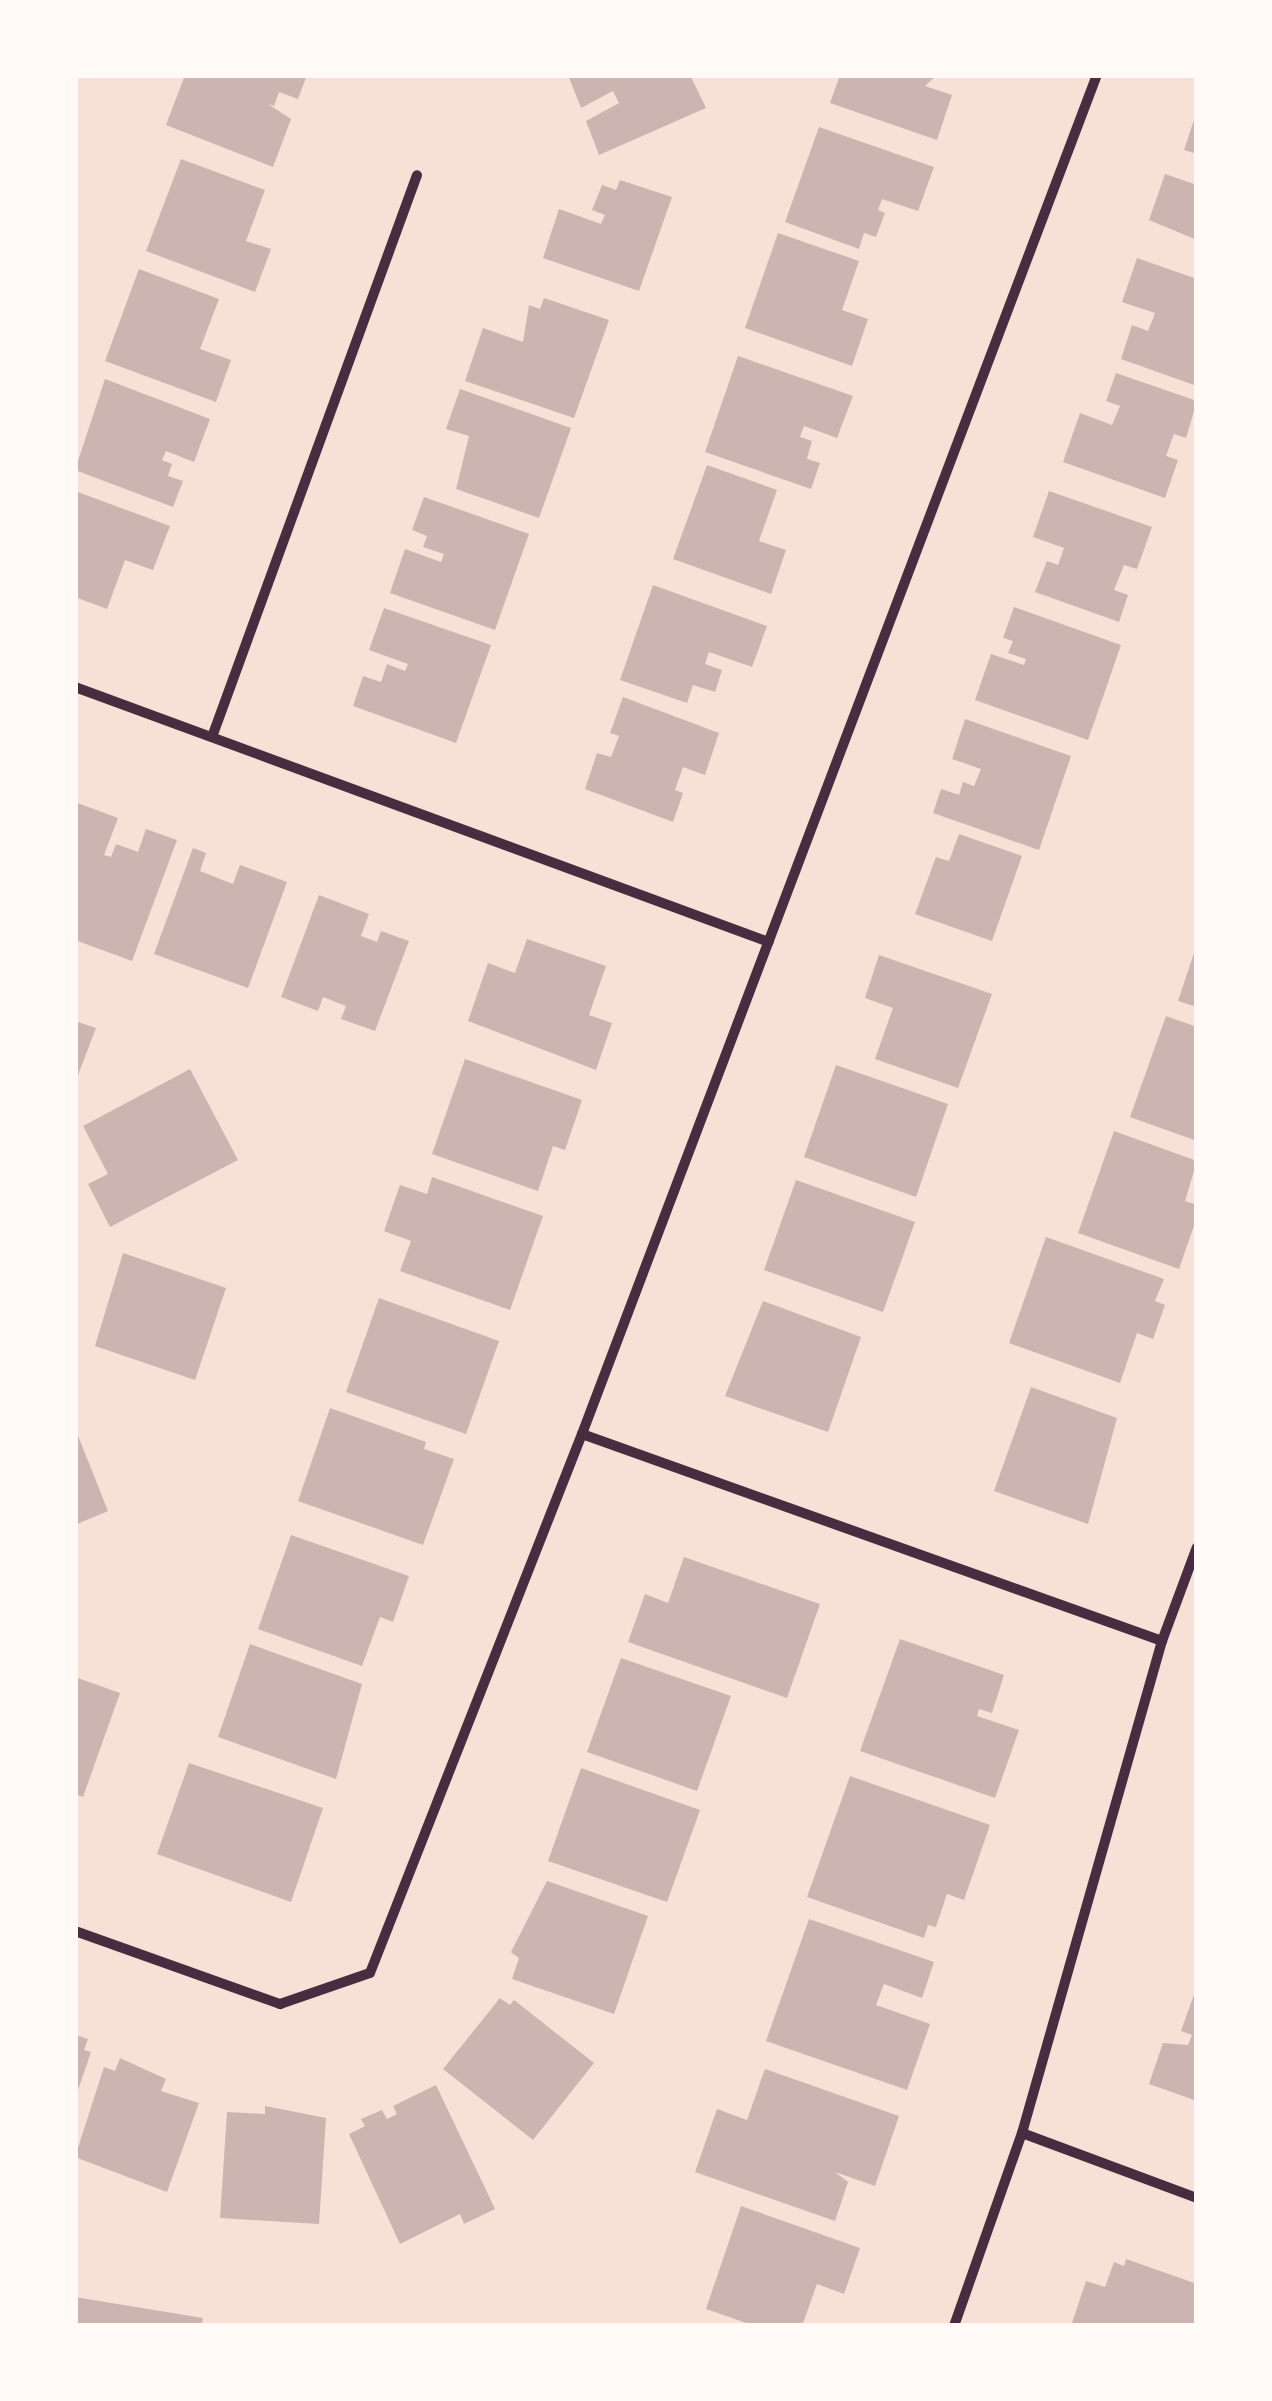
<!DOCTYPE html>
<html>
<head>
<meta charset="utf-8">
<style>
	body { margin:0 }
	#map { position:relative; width:1272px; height:2401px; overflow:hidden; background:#f7e1d7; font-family:Helvetica,sans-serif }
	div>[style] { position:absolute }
	.building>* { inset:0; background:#ccb4b1 }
	.minor>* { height:10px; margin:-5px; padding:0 5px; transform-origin:5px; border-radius:5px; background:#4a2c40 }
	span { translate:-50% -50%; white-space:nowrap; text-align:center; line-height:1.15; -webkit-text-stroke:8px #fffaf5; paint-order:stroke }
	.frame { position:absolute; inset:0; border:78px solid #fffaf5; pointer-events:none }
</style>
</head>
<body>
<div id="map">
	<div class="building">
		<div style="clip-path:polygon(185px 75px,307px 75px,298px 99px,279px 92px,274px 106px,268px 104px,291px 119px,273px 167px,166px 125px)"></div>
		<div style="clip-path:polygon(568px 75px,690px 75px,706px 108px,599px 155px,586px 121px,619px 103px,613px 91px,581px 108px)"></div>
		<div style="clip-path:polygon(840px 75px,937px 75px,925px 86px,952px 95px,937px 140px,830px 103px)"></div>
		<div style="clip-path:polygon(1196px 114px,1197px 114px,1197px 154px,1184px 150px)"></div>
		<div style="clip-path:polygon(819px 127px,934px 167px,918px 211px,882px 199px,878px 210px,885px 213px,876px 237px,864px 233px,859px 249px,785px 222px)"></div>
		<div style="clip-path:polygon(181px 159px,265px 190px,246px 241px,271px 249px,255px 292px,146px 251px)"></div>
		<div style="clip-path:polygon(1165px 174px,1197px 185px,1197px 240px,1149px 220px)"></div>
		<div style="clip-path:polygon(620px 180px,672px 197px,639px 291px,543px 258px,559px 209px,601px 224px,605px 215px,592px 210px,602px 185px,616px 190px)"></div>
		<div style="clip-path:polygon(778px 233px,859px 261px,842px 310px,868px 319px,852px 366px,745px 328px)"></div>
		<div style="clip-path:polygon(1137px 258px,1197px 279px,1197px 386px,1121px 359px,1132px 325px,1148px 331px,1155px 313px,1122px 302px)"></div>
		<div style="clip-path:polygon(139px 269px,219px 299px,200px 349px,231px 360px,216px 402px,105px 361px)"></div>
		<div style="clip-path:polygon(544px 298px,609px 320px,574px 418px,465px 381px,483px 328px,523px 342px,529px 305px,540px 309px)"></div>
		<div style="clip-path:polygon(738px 356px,853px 396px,837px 438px,804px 426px,800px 437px,812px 441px,807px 459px,820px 463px,811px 489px,705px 452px)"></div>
		<div style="clip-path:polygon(1116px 373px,1197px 401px,1186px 438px,1174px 434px,1166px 456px,1178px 460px,1165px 498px,1063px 462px,1080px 413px,1112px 425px,1120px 406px,1106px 401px)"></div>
		<div style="clip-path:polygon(105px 379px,210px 419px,194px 462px,166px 451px,162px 460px,172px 464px,168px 476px,183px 481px,173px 507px,75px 470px)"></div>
		<div style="clip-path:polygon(460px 389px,571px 428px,539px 518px,456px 489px,469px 436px,446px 429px)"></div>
		<div style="clip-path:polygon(707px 465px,777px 490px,759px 541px,786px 550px,771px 594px,673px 559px)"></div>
		<div style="clip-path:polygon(75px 491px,170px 526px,153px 570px,125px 560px,107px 609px,75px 597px)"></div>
		<div style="clip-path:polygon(1049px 491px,1152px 527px,1137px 569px,1124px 565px,1114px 590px,1128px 595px,1119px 622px,1035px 592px,1047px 561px,1058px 565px,1064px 548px,1033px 537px)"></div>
		<div style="clip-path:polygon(424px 497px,529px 534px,495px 630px,390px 593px,405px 549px,441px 562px,444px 554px,423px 547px,427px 536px,412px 530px)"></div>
		<div style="clip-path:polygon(653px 585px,767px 626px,752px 667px,709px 652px,705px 664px,722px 670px,715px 692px,693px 685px,687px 703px,620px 680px)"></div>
		<div style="clip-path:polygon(1014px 607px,1121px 645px,1088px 740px,975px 700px,991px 654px,1024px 665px,1026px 659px,1008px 653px,1013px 641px,1003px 638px)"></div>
		<div style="clip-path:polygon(384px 608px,491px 645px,456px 743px,353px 706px,363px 676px,381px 682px,387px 664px,405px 671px,408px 664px,369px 650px)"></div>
		<div style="clip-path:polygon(623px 697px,719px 733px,705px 775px,683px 767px,675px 790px,683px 793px,673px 822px,585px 789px,597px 753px,611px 757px,619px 736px,610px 733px)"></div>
		<div style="clip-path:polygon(965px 719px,1071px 756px,1039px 850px,933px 813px,941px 789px,959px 795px,963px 782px,974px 786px,981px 769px,952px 759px)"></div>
		<div style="clip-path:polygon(75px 802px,118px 818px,104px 855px,111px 857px,116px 844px,138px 852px,146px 829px,177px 840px,132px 961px,75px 940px)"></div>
		<div style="clip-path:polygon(959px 834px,1022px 856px,992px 941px,915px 914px,936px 857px,949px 861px)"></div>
		<div style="clip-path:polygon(193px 848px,206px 853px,200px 871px,233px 884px,240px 865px,287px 882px,248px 988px,154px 954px)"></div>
		<div style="clip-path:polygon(319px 895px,369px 914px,361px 936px,377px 942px,381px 931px,409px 941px,375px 1031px,341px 1019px,346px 1006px,323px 997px,318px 1011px,281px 997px)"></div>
		<div style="clip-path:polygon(527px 939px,606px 966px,589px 1015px,612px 1023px,596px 1070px,468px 1021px,488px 963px,515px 973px)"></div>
		<div style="clip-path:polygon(1196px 947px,1197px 947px,1197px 1007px,1178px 1001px)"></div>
		<div style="clip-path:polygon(879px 955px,992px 994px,958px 1088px,875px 1059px,893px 1008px,865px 998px)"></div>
		<div style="clip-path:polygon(1166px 1016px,1197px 1027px,1197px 1141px,1130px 1117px)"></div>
		<div style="clip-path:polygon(75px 1021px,96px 1028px,75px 1083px)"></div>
		<div style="clip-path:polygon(465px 1059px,582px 1100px,565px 1150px,553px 1146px,538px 1191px,432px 1154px)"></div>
		<div style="clip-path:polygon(836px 1065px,948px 1104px,916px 1197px,804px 1157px)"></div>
		<div style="clip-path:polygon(190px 1069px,238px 1160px,110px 1227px,88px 1184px,108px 1174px,83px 1126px)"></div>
		<div style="clip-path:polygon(1114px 1131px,1197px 1161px,1185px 1201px,1197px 1205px,1197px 1217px,1179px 1269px,1078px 1233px)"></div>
		<div style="clip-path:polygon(432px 1177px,543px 1216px,510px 1310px,400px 1271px,411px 1241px,384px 1231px,400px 1185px,427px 1194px)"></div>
		<div style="clip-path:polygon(796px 1180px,915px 1222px,883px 1312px,764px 1270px)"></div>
		<div style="clip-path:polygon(1046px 1237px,1164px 1279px,1155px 1301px,1165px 1305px,1153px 1339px,1137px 1333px,1120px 1383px,1009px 1343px)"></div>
		<div style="clip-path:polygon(123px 1253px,226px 1288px,195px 1380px,95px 1346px)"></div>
		<div style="clip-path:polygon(379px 1298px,499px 1341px,466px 1434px,346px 1392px)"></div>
		<div style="clip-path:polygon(763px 1301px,861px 1337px,828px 1432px,725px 1396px)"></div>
		<div style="clip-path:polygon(1031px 1387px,1117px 1418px,1088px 1524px,994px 1491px)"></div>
		<div style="clip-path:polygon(330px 1408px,426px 1442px,424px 1449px,454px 1459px,423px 1545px,298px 1501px)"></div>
		<div style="clip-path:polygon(75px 1428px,108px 1511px,75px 1525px)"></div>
		<div style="clip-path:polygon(291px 1535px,409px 1576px,393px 1622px,380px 1617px,362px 1666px,258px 1629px)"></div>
		<div style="clip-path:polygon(684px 1557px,820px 1604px,787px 1698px,628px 1642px,645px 1594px,668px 1603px)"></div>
		<div style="clip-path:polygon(900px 1639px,1004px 1675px,992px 1713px,979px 1709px,977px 1716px,1019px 1730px,995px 1798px,860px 1751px)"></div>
		<div style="clip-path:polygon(250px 1644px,362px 1684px,336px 1779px,218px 1737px)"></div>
		<div style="clip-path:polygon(621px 1658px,731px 1696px,697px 1791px,587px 1752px)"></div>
		<div style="clip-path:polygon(75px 1677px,120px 1693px,83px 1797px,75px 1794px)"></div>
		<div style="clip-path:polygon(189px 1763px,323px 1808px,291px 1902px,157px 1854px)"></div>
		<div style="clip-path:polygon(581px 1768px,700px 1810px,667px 1902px,548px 1861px)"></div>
		<div style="clip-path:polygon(850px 1776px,990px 1825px,964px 1900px,947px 1894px,936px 1927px,928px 1925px,924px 1938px,807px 1897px)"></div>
		<div style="clip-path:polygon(547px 1881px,648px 1916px,614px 2014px,512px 1979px,519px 1958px,511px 1952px)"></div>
		<div style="clip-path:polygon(809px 1919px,934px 1962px,922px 1998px,884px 1984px,876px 2005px,930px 2024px,907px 2090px,766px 2041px)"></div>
		<div style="clip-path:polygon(1197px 1986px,1197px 2101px,1149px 2084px,1163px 2043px,1188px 2045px,1192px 2035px,1181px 2031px)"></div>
		<div style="clip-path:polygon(500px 1998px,510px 2005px,514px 2000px,594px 2063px,533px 2140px,443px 2069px)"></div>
		<div style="clip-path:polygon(75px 2035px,88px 2039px,84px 2050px,91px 2052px,76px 2096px)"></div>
		<div style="clip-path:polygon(120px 2058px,166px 2079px,161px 2091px,199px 2103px,167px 2192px,75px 2157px,104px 2067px,115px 2071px)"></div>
		<div style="clip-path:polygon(765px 2069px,899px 2116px,875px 2186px,835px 2172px,848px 2182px,835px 2221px,695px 2172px,717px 2109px,747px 2120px)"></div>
		<div style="clip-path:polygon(436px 2085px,495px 2209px,464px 2224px,460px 2214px,400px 2244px,349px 2134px,365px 2126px,361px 2119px,382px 2110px,387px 2119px,397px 2114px,393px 2106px)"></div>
		<div style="clip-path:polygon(265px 2106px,326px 2118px,319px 2224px,220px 2218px,227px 2112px,265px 2114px)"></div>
		<div style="clip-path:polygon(741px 2206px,860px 2248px,844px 2294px,817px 2284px,802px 2326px,755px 2326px,706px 2309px)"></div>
		<div style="clip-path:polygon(1126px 2259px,1197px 2284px,1197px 2326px,1071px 2326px,1086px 2281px,1105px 2287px,1114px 2262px,1124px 2266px)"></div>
		<div style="clip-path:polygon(75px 2297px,203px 2318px,202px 2326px,75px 2326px)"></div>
	</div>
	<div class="minor">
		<div style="left:75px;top:687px;width:739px;rotate:20.18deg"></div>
		<div style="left:212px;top:737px;width:598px;rotate:-69.96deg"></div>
		<div style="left:582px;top:1434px;width:616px;rotate:19.64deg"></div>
		<div style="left:75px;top:1931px;width:218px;rotate:19.6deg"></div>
		<div style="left:280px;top:2004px;width:95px;rotate:-19deg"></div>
		<div style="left:370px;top:1973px;width:579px;rotate:-68.53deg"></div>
		<div style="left:582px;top:1434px;width:1453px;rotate:-69.25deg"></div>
		<div style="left:1022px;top:2133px;width:187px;rotate:20.4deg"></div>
		<div style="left:954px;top:2326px;width:205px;rotate:-70.6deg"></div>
		<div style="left:1022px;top:2133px;width:512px;rotate:-74.12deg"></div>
		<div style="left:1162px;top:1641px;width:100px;rotate:-69.6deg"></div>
	</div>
	<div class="frame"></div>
</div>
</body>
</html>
